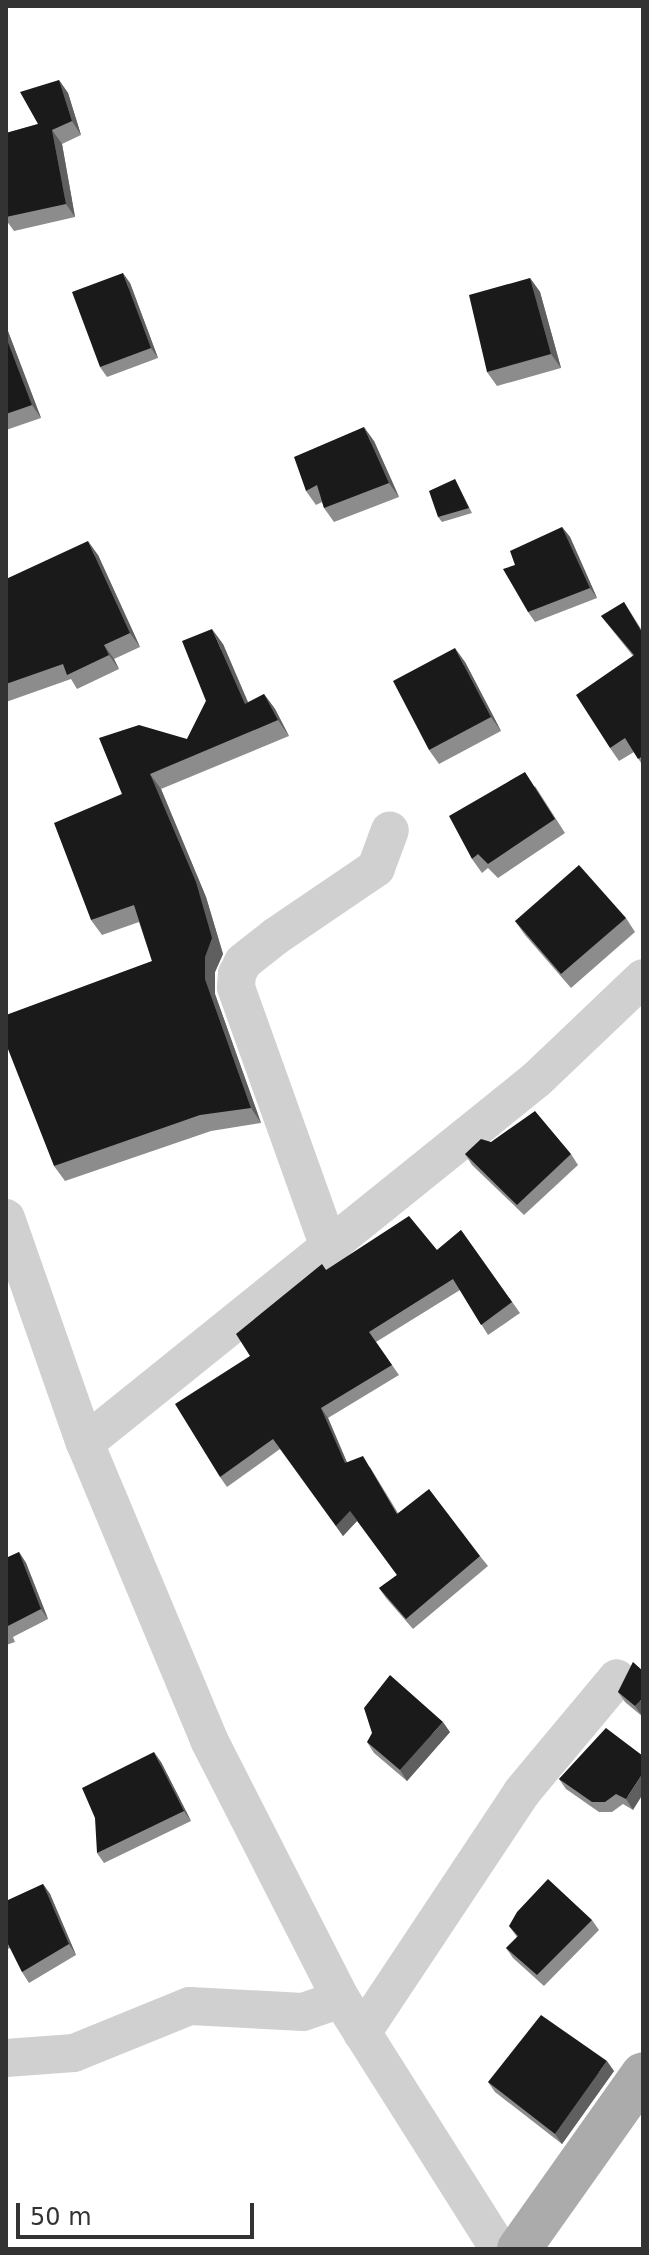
<!DOCTYPE html>
<html>
<head>
<meta charset="utf-8">
<style>
	body { margin:0 }
	#map { position:relative; width:649px; height:2255px; overflow:hidden; background:#fff; font-family:"DejaVu Sans",sans-serif }
	div>[style] { position:absolute }
	.minor>* { height:38px; margin:-19px; padding:0 19px; transform-origin:19px; border-radius:19px; background:#d0d0d0 }
	.major>* { height:44px; margin:-22px; padding:0 22px; transform-origin:22px; border-radius:22px; background:#ababab }
	.wall>* { inset:0; background:#8c8c8c }
	.shaded-wall>* { inset:0; background:#5f5f5f }
	.building>* { inset:0; background:#1a1a1a }
	span { translate:-50% -50%; white-space:nowrap; text-align:center; line-height:1.15; -webkit-text-stroke:8px #fff; paint-order:stroke }
	.frame { position:absolute; inset:0; border:8px solid #333; pointer-events:none }
	.scale { position:absolute; left:16px; top:2203px; width:238px; height:36px; box-sizing:border-box; border:4px solid #333; border-top:0; padding-left:10px; font-size:24px; line-height:28px; white-space:nowrap; color:#333; -webkit-text-stroke:6px #fff; paint-order:stroke }
</style>
</head>
<body>
<div id="map">
	<div class="minor">
		<div style="left:6px;top:1218px;width:238px;rotate:70.7deg"></div>
		<div style="left:85px;top:1443px;width:322px;rotate:67.3deg"></div>
		<div style="left:209px;top:1740px;width:291px;rotate:63deg"></div>
		<div style="left:341px;top:1999px;width:296px;rotate:57.7deg"></div>
		<div style="left:330px;top:1250px;width:279px;rotate:-109.7deg"></div>
		<div style="left:236px;top:987px;width:13px;rotate:-86deg"></div>
		<div style="left:237px;top:974px;width:13px;rotate:-63deg"></div>
		<div style="left:243px;top:962px;width:42px;rotate:-38.2deg"></div>
		<div style="left:276px;top:936px;width:121px;rotate:-34.2deg"></div>
		<div style="left:376px;top:868px;width:40px;rotate:-69.8deg"></div>
		<div style="left:85px;top:1443px;width:580px;rotate:-38.84deg"></div>
		<div style="left:537px;top:1079px;width:146px;rotate:-43.6deg"></div>
		<div style="left:362px;top:2033px;width:289px;rotate:-56.4deg"></div>
		<div style="left:522px;top:1792px;width:148px;rotate:-50.2deg"></div>
		<div style="left:6px;top:2058px;width:68px;rotate:-4.2deg"></div>
		<div style="left:74px;top:2053px;width:125px;rotate:-22.1deg"></div>
		<div style="left:190px;top:2006px;width:113px;rotate:3deg"></div>
		<div style="left:303px;top:2012px;width:40px;rotate:-18.9deg"></div>
	</div>
	<div class="major">
		<div style="left:519px;top:2249px;width:214px;rotate:-54.7deg"></div>
	</div>
	<div class="wall">
		<div style="clip-path:polygon(59px 80px,68px 93px,81px 135px,62px 144px,75px 217px,14px 231px,6px 220px,6px 133px,38px 124px)"></div>
		<div style="clip-path:polygon(530px 278px,540px 292px,561px 368px,497px 386px,487px 372px)"></div>
		<div style="clip-path:polygon(130px 283px,158px 358px,107px 377px,100px 367px)"></div>
		<div style="clip-path:polygon(6px 326px,41px 418px,6px 430px)"></div>
		<div style="clip-path:polygon(374px 441px,399px 497px,334px 522px,324px 508px,322px 502px,316px 505px,306px 491px)"></div>
		<div style="clip-path:polygon(455px 479px,472px 513px,442px 522px,438px 517px)"></div>
		<div style="clip-path:polygon(562px 527px,570px 537px,597px 598px,535px 622px,528px 612px,515px 565px)"></div>
		<div style="clip-path:polygon(98px 555px,140px 647px,114px 659px,119px 669px,77px 689px,71px 679px,6px 702px,6px 579px)"></div>
		<div style="clip-path:polygon(624px 602px,643px 632px,643px 766px,634px 752px,619px 761px,610px 748px,633px 656px,601px 616px)"></div>
		<div style="clip-path:polygon(223px 644px,248px 702px,264px 694px,275px 709px,289px 736px,161px 789px,206px 897px,223px 954px,215px 972px,215px 994px,261px 1123px,211px 1131px,65px 1181px,54px 1166px,152px 961px,139px 922px,102px 935px,91px 920px,122px 794px,187px 739px,206px 701px)"></div>
		<div style="clip-path:polygon(465px 662px,501px 731px,439px 764px,429px 750px)"></div>
		<div style="clip-path:polygon(535px 786px,565px 833px,498px 878px,488px 868px,482px 873px,472px 859px)"></div>
		<div style="clip-path:polygon(626px 918px,635px 932px,571px 988px,525px 935px,515px 921px)"></div>
		<div style="clip-path:polygon(465px 1154px,571px 1154px,578px 1165px,524px 1215px,472px 1165px)"></div>
		<div style="clip-path:polygon(461px 1230px,520px 1313px,488px 1335px,460px 1290px,376px 1342px,399px 1375px,328px 1418px,347px 1463px,370px 1467px,398px 1513px,480px 1556px,488px 1566px,413px 1629px,386px 1598px,379px 1588px,397px 1575px,357px 1521px,343px 1536px,280px 1449px,227px 1487px,220px 1477px,250px 1356px,326px 1270px,437px 1250px)"></div>
		<div style="clip-path:polygon(19px 1552px,26px 1563px,48px 1619px,13px 1637px,15px 1642px,6px 1645px,6px 1558px)"></div>
		<div style="clip-path:polygon(633px 1662px,643px 1717px,625px 1702px,618px 1692px)"></div>
		<div style="clip-path:polygon(606px 1728px,633px 1810px,623px 1804px,612px 1812px,599px 1812px,566px 1789px,559px 1779px)"></div>
		<div style="clip-path:polygon(450px 1732px,407px 1781px,374px 1753px,367px 1742px)"></div>
		<div style="clip-path:polygon(161px 1762px,191px 1821px,104px 1863px,97px 1853px)"></div>
		<div style="clip-path:polygon(43px 1884px,50px 1894px,76px 1955px,29px 1983px,22px 1972px,10px 1948px,6px 1950px,6px 1901px)"></div>
		<div style="clip-path:polygon(592px 1920px,599px 1930px,544px 1986px,513px 1958px,506px 1948px,517px 1937px,509px 1926px)"></div>
		<div style="clip-path:polygon(614px 2071px,562px 2144px,495px 2092px,488px 2082px)"></div>
	</div>
	<div class="shaded-wall">
		<div style="clip-path:polygon(59px 80px,68px 93px,81px 135px,72px 121px)"></div>
		<div style="clip-path:polygon(52px 130px,62px 144px,75px 217px,66px 204px)"></div>
		<div style="clip-path:polygon(123px 273px,130px 283px,158px 358px,151px 348px)"></div>
		<div style="clip-path:polygon(530px 278px,540px 292px,561px 368px,551px 354px)"></div>
		<div style="clip-path:polygon(6px 326px,41px 418px,32px 405px,6px 337px)"></div>
		<div style="clip-path:polygon(364px 427px,374px 441px,399px 497px,389px 483px)"></div>
		<div style="clip-path:polygon(562px 527px,570px 537px,597px 598px,590px 588px)"></div>
		<div style="clip-path:polygon(88px 541px,98px 555px,140px 647px,130px 633px)"></div>
		<div style="clip-path:polygon(212px 629px,223px 644px,255px 719px,245px 704px)"></div>
		<div style="clip-path:polygon(104px 645px,114px 659px,119px 669px,109px 655px)"></div>
		<div style="clip-path:polygon(455px 648px,465px 662px,501px 731px,491px 717px)"></div>
		<div style="clip-path:polygon(264px 694px,275px 709px,289px 736px,278px 720px)"></div>
		<div style="clip-path:polygon(150px 774px,161px 789px,206px 897px,223px 954px,215px 972px,215px 994px,261px 1123px,251px 1108px,205px 979px)"></div>
		<div style="clip-path:polygon(321px 1408px,328px 1418px,352px 1474px,345px 1463px)"></div>
		<div style="clip-path:polygon(350px 1511px,357px 1521px,343px 1536px,336px 1526px)"></div>
		<div style="clip-path:polygon(19px 1552px,26px 1563px,48px 1619px,41px 1609px)"></div>
		<div style="clip-path:polygon(643px 1698px,643px 1717px,635px 1706px)"></div>
		<div style="clip-path:polygon(443px 1722px,450px 1732px,407px 1781px,400px 1770px)"></div>
		<div style="clip-path:polygon(154px 1752px,161px 1762px,191px 1821px,184px 1811px)"></div>
		<div style="clip-path:polygon(643px 1773px,643px 1794px,633px 1810px,626px 1799px)"></div>
		<div style="clip-path:polygon(43px 1884px,50px 1894px,76px 1955px,69px 1944px)"></div>
		<div style="clip-path:polygon(607px 2061px,614px 2071px,562px 2144px,555px 2134px)"></div>
	</div>
	<div class="building">
		<div style="clip-path:polygon(59px 80px,72px 121px,52px 130px,66px 204px,6px 217px,6px 133px,38px 124px,20px 92px)"></div>
		<div style="clip-path:polygon(123px 273px,151px 348px,100px 367px,72px 292px)"></div>
		<div style="clip-path:polygon(530px 278px,551px 354px,487px 372px,469px 295px)"></div>
		<div style="clip-path:polygon(6px 337px,32px 405px,6px 414px)"></div>
		<div style="clip-path:polygon(364px 427px,389px 483px,324px 508px,317px 485px,306px 491px,294px 457px)"></div>
		<div style="clip-path:polygon(455px 479px,469px 508px,438px 517px,429px 491px)"></div>
		<div style="clip-path:polygon(562px 527px,590px 588px,528px 612px,503px 569px,515px 565px,510px 551px)"></div>
		<div style="clip-path:polygon(88px 541px,130px 633px,104px 645px,109px 655px,67px 675px,63px 664px,6px 684px,6px 579px)"></div>
		<div style="clip-path:polygon(624px 602px,643px 634px,643px 756px,638px 759px,625px 738px,610px 748px,576px 695px,634px 655px,601px 616px)"></div>
		<div style="clip-path:polygon(212px 629px,245px 704px,264px 694px,278px 720px,150px 774px,196px 882px,212px 938px,205px 957px,205px 979px,251px 1108px,200px 1115px,54px 1166px,6px 1044px,6px 1015px,152px 961px,134px 905px,91px 920px,54px 823px,122px 794px,99px 738px,139px 725px,187px 739px,206px 701px,182px 641px)"></div>
		<div style="clip-path:polygon(455px 648px,491px 717px,429px 750px,393px 681px)"></div>
		<div style="clip-path:polygon(525px 772px,555px 819px,488px 864px,478px 854px,472px 859px,449px 816px)"></div>
		<div style="clip-path:polygon(579px 865px,626px 918px,561px 974px,515px 921px)"></div>
		<div style="clip-path:polygon(535px 1111px,571px 1154px,517px 1205px,465px 1154px,481px 1139px,491px 1142px)"></div>
		<div style="clip-path:polygon(409px 1216px,437px 1250px,461px 1230px,512px 1302px,481px 1325px,453px 1279px,369px 1332px,392px 1365px,321px 1408px,345px 1463px,363px 1456px,397px 1514px,429px 1489px,480px 1556px,406px 1619px,379px 1588px,397px 1575px,350px 1511px,336px 1526px,273px 1439px,220px 1477px,175px 1404px,250px 1356px,236px 1334px,322px 1264px,326px 1270px)"></div>
		<div style="clip-path:polygon(19px 1552px,41px 1609px,6px 1627px,6px 1558px)"></div>
		<div style="clip-path:polygon(633px 1662px,643px 1671px,643px 1698px,635px 1706px,618px 1692px)"></div>
		<div style="clip-path:polygon(390px 1675px,443px 1722px,400px 1770px,367px 1742px,372px 1733px,364px 1708px)"></div>
		<div style="clip-path:polygon(606px 1728px,643px 1756px,643px 1773px,626px 1799px,616px 1794px,605px 1802px,592px 1802px,559px 1779px)"></div>
		<div style="clip-path:polygon(154px 1752px,184px 1811px,97px 1853px,95px 1818px,82px 1788px)"></div>
		<div style="clip-path:polygon(548px 1879px,592px 1920px,537px 1975px,506px 1948px,518px 1936px,509px 1926px,517px 1912px)"></div>
		<div style="clip-path:polygon(43px 1884px,69px 1944px,22px 1972px,6px 1940px,6px 1901px)"></div>
		<div style="clip-path:polygon(541px 2015px,607px 2061px,555px 2134px,488px 2082px)"></div>
	</div>
	<div class="frame"></div>
	<div class="scale">50 m</div>
</div>
</body>
</html>
